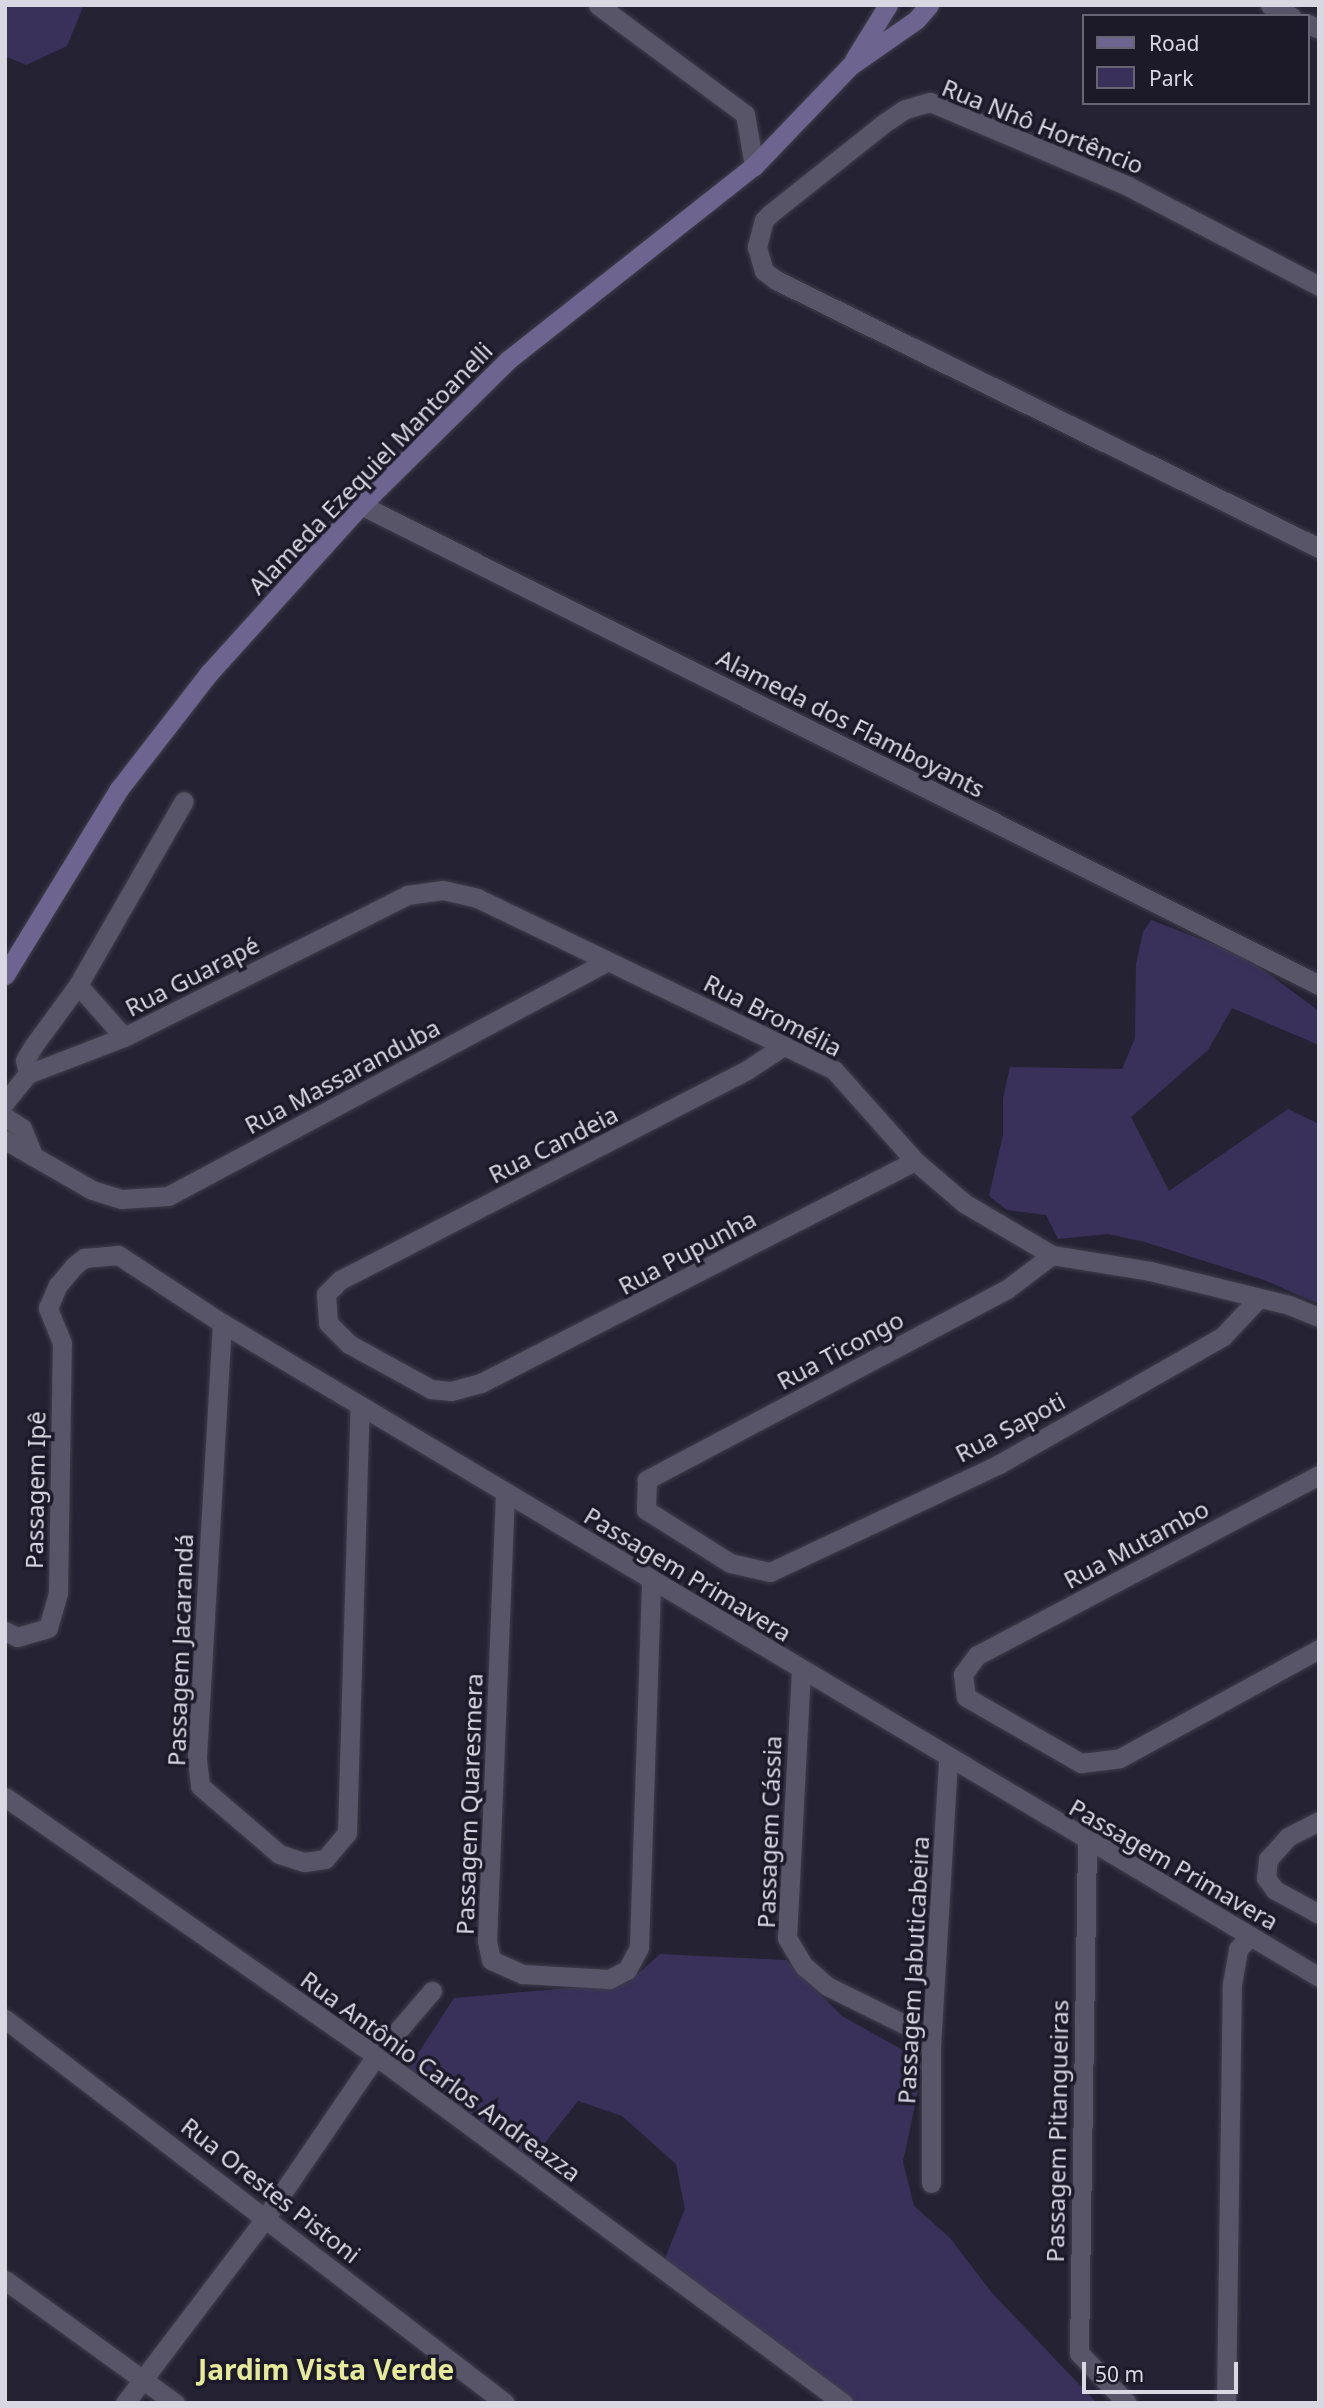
<!DOCTYPE html>
<html>
<head>
<meta charset="utf-8">
<style>
	body { margin:0 }
	#map { position:relative; width:1324px; height:2408px; overflow:hidden; background:#252333; font-family:"Noto Sans",sans-serif }
	div>[style] { position:absolute }
	.green>* { inset:0; background:#39315a }
	.roads { filter:drop-shadow(0 0 2px #3f3d4b) drop-shadow(0 0 2px #3f3d4b) }
	.minor>* { height:19px; margin:-9.5px; padding:0 9.5px; transform-origin:9.5px; border-radius:9.5px; background:#585568 }
	.secondary>* { height:19px; margin:-9.5px; padding:0 9.5px; transform-origin:9.5px; border-radius:9.5px; background:#6d658f }
	span { translate:-50% -50%; white-space:nowrap; text-align:center; line-height:1.15; -webkit-text-stroke:7px #1c1929; paint-order:stroke }
	.street-label { font-size:24px; color:#d8d7e2 }
	.quarter-label { font-size:28px; color:#e5ea9b; font-weight:700 }
	.frame { position:absolute; inset:0; border:7px solid #d8d7e2; pointer-events:none }
	.legend { position:absolute; left:1082px; top:14px; width:228px; height:91px; box-sizing:border-box; background:#1c1929; border:2px solid #676573; margin:0; padding:9px 12px; list-style:none; font-size:21px; color:#d8d7e2 }
	.legend li { display:flex; align-items:center; gap:14px; height:35px }
	.legend b { width:35px; border:2px solid #676573 }
	.scale { position:absolute; left:1082px; top:2362px; width:156px; height:32px; box-sizing:border-box; border:4px solid #d8d7e2; border-top:0; padding-left:9px; font-size:21px; line-height:24px; white-space:nowrap; color:#d8d7e2; -webkit-text-stroke:5px #1c1929; paint-order:stroke }
</style>
</head>
<body>
<div id="map">
	<div class="green">
		<div style="clip-path:polygon(5px 5px,82px 5px,83px 7px,67px 46px,26px 65px,5px 56px)"></div>
		<div style="clip-path:polygon(1151px 920px,1244px 956px,1319px 1011px,1319px 1045px,1232px 1008px,1208px 1050px,1131px 1117px,1169px 1191px,1288px 1109px,1319px 1124px,1319px 1304px,1264px 1280px,1145px 1242px,1108px 1234px,1058px 1239px,1046px 1215px,1007px 1210px,989px 1196px,1003px 1135px,1003px 1098px,1010px 1067px,1122px 1069px,1135px 1038px,1136px 964px,1143px 932px)"></div>
		<div style="clip-path:polygon(660px 1954px,786px 1960px,842px 2016px,924px 2062px,903px 2162px,914px 2206px,950px 2238px,992px 2293px,1097px 2403px,856px 2403px,664px 2261px,685px 2209px,676px 2164px,622px 2116px,578px 2101px,529px 2163px,408px 2069px,454px 1998px,628px 1983px)"></div>
	</div>
	<div class="roads">
		<div class="minor">
			<div style="left:598px;top:5px;width:183px;rotate:36.6deg"></div>
			<div style="left:745px;top:114px;width:53px;rotate:80.2deg"></div>
			<div style="left:1270px;top:5px;width:24px;rotate:28deg"></div>
			<div style="left:1308px;top:24px;width:12px;rotate:24deg"></div>
			<div style="left:1319px;top:286px;width:216px;rotate:-152.4deg"></div>
			<div style="left:1128px;top:186px;width:215px;rotate:-157deg"></div>
			<div style="left:930px;top:102px;width:26px;rotate:164deg"></div>
			<div style="left:905px;top:109px;width:27px;rotate:146deg"></div>
			<div style="left:883px;top:124px;width:144px;rotate:141.5deg"></div>
			<div style="left:770px;top:214px;width:8px;rotate:135deg"></div>
			<div style="left:764px;top:220px;width:28px;rotate:105deg"></div>
			<div style="left:757px;top:247px;width:25px;rotate:74deg"></div>
			<div style="left:764px;top:271px;width:15px;rotate:37deg"></div>
			<div style="left:776px;top:280px;width:606px;rotate:26.27deg"></div>
			<div style="left:361px;top:505px;width:1072px;rotate:26.61deg"></div>
			<div style="left:78px;top:985px;width:69px;rotate:48.5deg"></div>
			<div style="left:785px;top:1045px;width:45px;rotate:146.7deg"></div>
			<div style="left:747px;top:1070px;width:458px;rotate:152.7deg"></div>
			<div style="left:340px;top:1280px;width:20px;rotate:135deg"></div>
			<div style="left:326px;top:1294px;width:29px;rotate:86deg"></div>
			<div style="left:328px;top:1323px;width:30px;rotate:45deg"></div>
			<div style="left:349px;top:1344px;width:94px;rotate:28.8deg"></div>
			<div style="left:431px;top:1389px;width:20px;rotate:6deg"></div>
			<div style="left:451px;top:1391px;width:31px;rotate:-15deg"></div>
			<div style="left:481px;top:1383px;width:487px;rotate:-27.1deg"></div>
			<div style="left:28px;top:1074px;width:14px;rotate:-102deg"></div>
			<div style="left:25px;top:1060px;width:17px;rotate:-59deg"></div>
			<div style="left:34px;top:1045px;width:74px;rotate:-53.7deg"></div>
			<div style="left:78px;top:985px;width:212px;rotate:-60.1deg"></div>
			<div style="left:5px;top:1102px;width:36px;rotate:-51deg"></div>
			<div style="left:28px;top:1074px;width:103px;rotate:-21.1deg"></div>
			<div style="left:124px;top:1037px;width:317px;rotate:-26.6deg"></div>
			<div style="left:407px;top:895px;width:36px;rotate:-8deg"></div>
			<div style="left:443px;top:890px;width:35px;rotate:13deg"></div>
			<div style="left:477px;top:898px;width:396px;rotate:25.7deg"></div>
			<div style="left:834px;top:1070px;width:122px;rotate:48.3deg"></div>
			<div style="left:915px;top:1161px;width:65px;rotate:40.6deg"></div>
			<div style="left:964px;top:1203px;width:102px;rotate:30.6deg"></div>
			<div style="left:1052px;top:1255px;width:99px;rotate:9.3deg"></div>
			<div style="left:1150px;top:1271px;width:143px;rotate:13.7deg"></div>
			<div style="left:1289px;top:1305px;width:32px;rotate:22deg"></div>
			<div style="left:5px;top:1117px;width:20px;rotate:33deg"></div>
			<div style="left:22px;top:1128px;width:31px;rotate:68deg"></div>
			<div style="left:5px;top:1140px;width:100px;rotate:29.9deg"></div>
			<div style="left:92px;top:1190px;width:31px;rotate:17deg"></div>
			<div style="left:122px;top:1199px;width:46px;rotate:-3.7deg"></div>
			<div style="left:168px;top:1196px;width:497px;rotate:-28.1deg"></div>
			<div style="left:1052px;top:1255px;width:56px;rotate:142.9deg"></div>
			<div style="left:1007px;top:1289px;width:408px;rotate:152.1deg"></div>
			<div style="left:647px;top:1480px;width:30px;rotate:92deg"></div>
			<div style="left:646px;top:1510px;width:99px;rotate:32.2deg"></div>
			<div style="left:730px;top:1563px;width:41px;rotate:12.7deg"></div>
			<div style="left:770px;top:1572px;width:253px;rotate:-25.2deg"></div>
			<div style="left:999px;top:1464px;width:258px;rotate:-29.7deg"></div>
			<div style="left:1223px;top:1336px;width:50px;rotate:-46.6deg"></div>
			<div style="left:222px;top:1323px;width:438px;rotate:93.3deg"></div>
			<div style="left:197px;top:1760px;width:26px;rotate:83deg"></div>
			<div style="left:200px;top:1786px;width:104px;rotate:40.7deg"></div>
			<div style="left:279px;top:1854px;width:26px;rotate:18deg"></div>
			<div style="left:304px;top:1862px;width:21px;rotate:-8deg"></div>
			<div style="left:325px;top:1859px;width:34px;rotate:-50deg"></div>
			<div style="left:347px;top:1833px;width:428px;rotate:-88.3deg"></div>
			<div style="left:1319px;top:1475px;width:386px;rotate:152.2deg"></div>
			<div style="left:977px;top:1655px;width:24px;rotate:126deg"></div>
			<div style="left:963px;top:1674px;width:23px;rotate:83deg"></div>
			<div style="left:966px;top:1697px;width:133px;rotate:29.9deg"></div>
			<div style="left:1081px;top:1763px;width:39px;rotate:-7deg"></div>
			<div style="left:1120px;top:1758px;width:227px;rotate:-28.7deg"></div>
			<div style="left:505px;top:1493px;width:448px;rotate:92.3deg"></div>
			<div style="left:487px;top:1941px;width:19px;rotate:78deg"></div>
			<div style="left:491px;top:1960px;width:35px;rotate:24deg"></div>
			<div style="left:523px;top:1974px;width:86px;rotate:3.3deg"></div>
			<div style="left:609px;top:1979px;width:20px;rotate:-27deg"></div>
			<div style="left:627px;top:1970px;width:26px;rotate:-62deg"></div>
			<div style="left:639px;top:1947px;width:367px;rotate:-88.1deg"></div>
			<div style="left:5px;top:1631px;width:13px;rotate:27deg"></div>
			<div style="left:17px;top:1637px;width:32px;rotate:-16deg"></div>
			<div style="left:48px;top:1628px;width:37px;rotate:-74deg"></div>
			<div style="left:58px;top:1592px;width:249px;rotate:-89.1deg"></div>
			<div style="left:62px;top:1343px;width:38px;rotate:-112deg"></div>
			<div style="left:48px;top:1308px;width:25px;rotate:-67deg"></div>
			<div style="left:58px;top:1285px;width:25px;rotate:-50deg"></div>
			<div style="left:74px;top:1266px;width:13px;rotate:-39deg"></div>
			<div style="left:84px;top:1258px;width:34px;rotate:-5deg"></div>
			<div style="left:118px;top:1255px;width:124px;rotate:33.2deg"></div>
			<div style="left:222px;top:1323px;width:1277px;rotate:30.8deg"></div>
			<div style="left:801px;top:1670px;width:268px;rotate:93deg"></div>
			<div style="left:787px;top:1938px;width:33px;rotate:59deg"></div>
			<div style="left:804px;top:1966px;width:30px;rotate:41deg"></div>
			<div style="left:827px;top:1986px;width:93px;rotate:26.3deg"></div>
			<div style="left:910px;top:2027px;width:29px;rotate:44deg"></div>
			<div style="left:5px;top:1797px;width:452px;rotate:34.9deg"></div>
			<div style="left:376px;top:2056px;width:582px;rotate:36.61deg"></div>
			<div style="left:1319px;top:1821px;width:35px;rotate:153deg"></div>
			<div style="left:1288px;top:1837px;width:30px;rotate:132deg"></div>
			<div style="left:1268px;top:1859px;width:19px;rotate:96deg"></div>
			<div style="left:1266px;top:1878px;width:15px;rotate:53deg"></div>
			<div style="left:1275px;top:1890px;width:50px;rotate:28.6deg"></div>
			<div style="left:1087px;top:1842px;width:511px;rotate:90.9deg"></div>
			<div style="left:1079px;top:2353px;width:69px;rotate:46.2deg"></div>
			<div style="left:5px;top:2019px;width:630px;rotate:37.52deg"></div>
			<div style="left:931px;top:2183px;width:136px;rotate:-90deg"></div>
			<div style="left:931px;top:2047px;width:289px;rotate:-86.6deg"></div>
			<div style="left:5px;top:2280px;width:210px;rotate:35.9deg"></div>
			<div style="left:125px;top:2403px;width:233px;rotate:-52.8deg"></div>
			<div style="left:266px;top:2217px;width:195px;rotate:-55.7deg"></div>
			<div style="left:376px;top:2056px;width:86px;rotate:-49.3deg"></div>
			<div style="left:1226px;top:2403px;width:419px;rotate:-89.2deg"></div>
			<div style="left:1232px;top:1984px;width:36px;rotate:-80deg"></div>
			<div style="left:1238px;top:1949px;width:18px;rotate:-47deg"></div>
		</div>
		<div class="secondary">
			<div style="left:854px;top:60px;width:65px;rotate:-58.3deg"></div>
			<div style="left:5px;top:975px;width:218px;rotate:-58.5deg"></div>
			<div style="left:119px;top:789px;width:147px;rotate:-52.2deg"></div>
			<div style="left:209px;top:673px;width:227px;rotate:-47.9deg"></div>
			<div style="left:361px;top:505px;width:206px;rotate:-44.6deg"></div>
			<div style="left:508px;top:360px;width:313px;rotate:-38.3deg"></div>
			<div style="left:754px;top:166px;width:139px;rotate:-46.2deg"></div>
			<div style="left:850px;top:66px;width:80px;rotate:-34.9deg"></div>
			<div style="left:916px;top:20px;width:20px;rotate:-49deg"></div>
		</div>
	</div>
	<div class="street-label">
		<span style="left:1043px;top:126px;rotate:22deg">Rua Nhô Hortêncio</span>
		<span style="left:370px;top:468px;rotate:-46deg">Alameda Ezequiel Mantoanelli</span>
		<span style="left:851px;top:723px;rotate:27deg">Alameda dos Flamboyants</span>
		<span style="left:192px;top:976px;rotate:-27deg">Rua Guarapé</span>
		<span style="left:773px;top:1015px;rotate:27deg">Rua Bromélia</span>
		<span style="left:342px;top:1076px;rotate:-28deg">Rua Massaranduba</span>
		<span style="left:553px;top:1144px;rotate:-27deg">Rua Candeia</span>
		<span style="left:687px;top:1252px;rotate:-28deg">Rua Pupunha</span>
		<span style="left:840px;top:1350px;rotate:-28deg">Rua Ticongo</span>
		<span style="left:1010px;top:1427px;rotate:-28deg">Rua Sapoti</span>
		<span style="left:35px;top:1490px;rotate:-89deg">Passagem Ipê</span>
		<span style="left:1136px;top:1544px;rotate:-28deg">Rua Mutambo</span>
		<span style="left:688px;top:1574px;rotate:31deg">Passagem Primavera</span>
		<span style="left:180px;top:1650px;rotate:-88deg">Passagem Jacarandá</span>
		<span style="left:469px;top:1804px;rotate:-88deg">Passagem Quaresmera</span>
		<span style="left:769px;top:1832px;rotate:-88deg">Passagem Cássia</span>
		<span style="left:1174px;top:1864px;rotate:30deg">Passagem Primavera</span>
		<span style="left:913px;top:1970px;rotate:-87deg">Passagem Jabuticabeira</span>
		<span style="left:441px;top:2076px;rotate:36deg">Rua Antônio Carlos Andreazza</span>
		<span style="left:1057px;top:2131px;rotate:-89deg">Passagem Pitangueiras</span>
		<span style="left:271px;top:2190px;rotate:38deg">Rua Orestes Pistoni</span>
	</div>
	<div class="quarter-label">
		<span style="left:326px;top:2369px">Jardim Vista Verde</span>
	</div>
	<div class="frame"></div>
	<ul class="legend">
	<li><b style="height:9px;background:#6d658f"></b>Road</li>
	<li><b style="height:19px;background:#39315a"></b>Park</li>
	</ul>
	<div class="scale">50 m</div>
</div>
</body>
</html>
